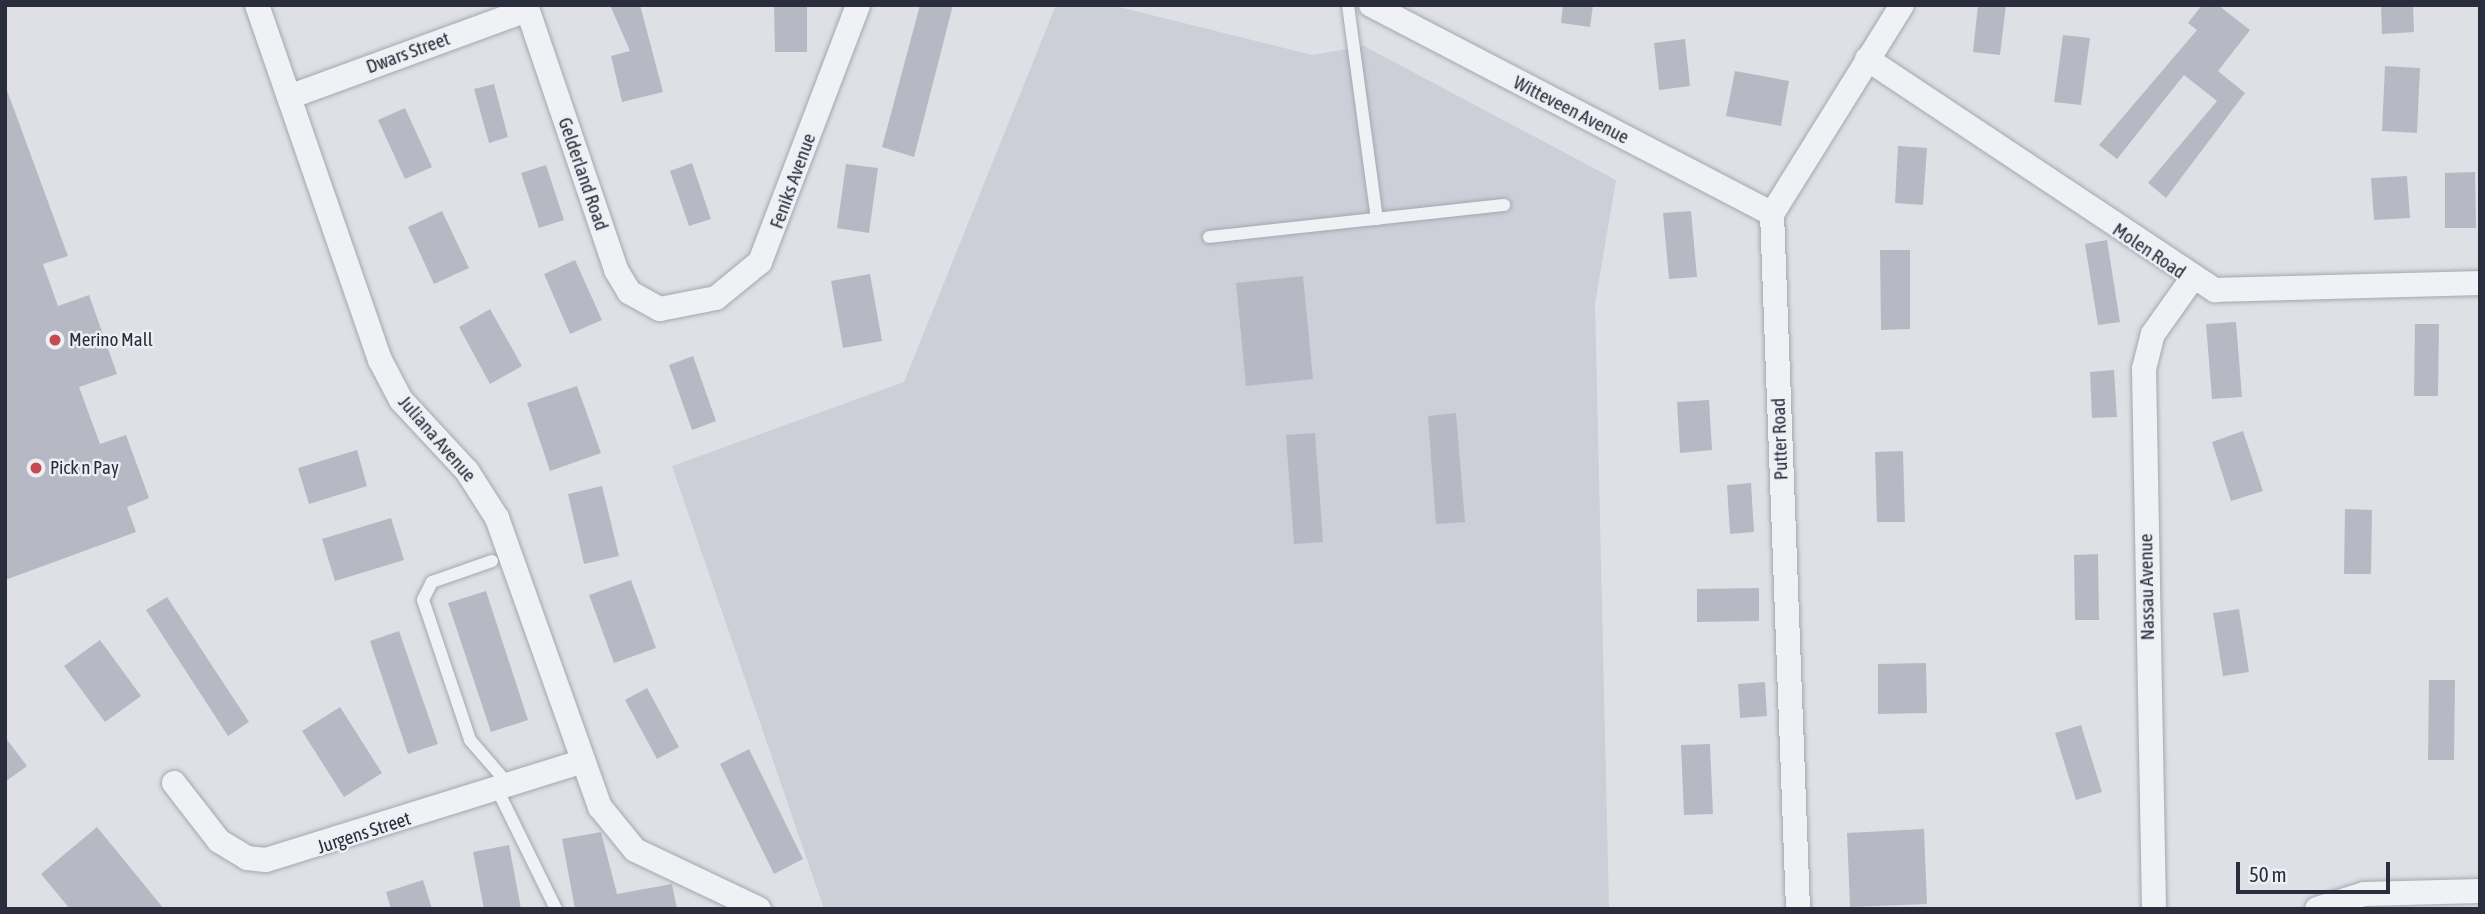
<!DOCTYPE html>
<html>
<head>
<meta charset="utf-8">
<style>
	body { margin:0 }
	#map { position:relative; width:2485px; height:914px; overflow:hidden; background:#dee0e6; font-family:"Asap Condensed",sans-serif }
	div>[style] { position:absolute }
	.built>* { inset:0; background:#cccfd8 }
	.building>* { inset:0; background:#b6b9c3 }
	.roads { filter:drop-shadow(0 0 2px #a4a7b0) drop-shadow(0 0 2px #a4a7b0) }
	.service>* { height:12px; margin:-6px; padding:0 6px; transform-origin:6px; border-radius:6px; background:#f0f1f5 }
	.minor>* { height:24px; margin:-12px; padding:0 12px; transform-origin:12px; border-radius:12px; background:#f0f1f5 }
	.dots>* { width:19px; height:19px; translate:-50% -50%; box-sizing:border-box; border:4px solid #edeff4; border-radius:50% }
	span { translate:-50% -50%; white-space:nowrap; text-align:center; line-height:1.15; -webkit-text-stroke:5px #edeff4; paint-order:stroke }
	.street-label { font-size:19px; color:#292d3c }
	.poi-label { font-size:19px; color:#292d3c }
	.left { translate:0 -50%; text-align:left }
	.frame { position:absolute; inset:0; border:7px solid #292d3c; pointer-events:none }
	.scale { position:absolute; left:2236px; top:862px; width:154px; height:32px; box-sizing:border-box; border:4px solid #292d3c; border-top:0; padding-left:9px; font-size:21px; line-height:24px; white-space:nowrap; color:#292d3c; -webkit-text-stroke:5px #edeff4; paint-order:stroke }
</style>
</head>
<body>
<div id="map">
	<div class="built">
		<div style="clip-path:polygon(1056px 5px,1111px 5px,1312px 55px,1364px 46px,1616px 180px,1595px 304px,1609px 909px,824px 909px,672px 466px,904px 382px)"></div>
	</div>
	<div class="building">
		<div style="clip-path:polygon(610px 5px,640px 5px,663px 92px,622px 102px,611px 56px,630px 51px)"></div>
		<div style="clip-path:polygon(774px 5px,807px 5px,807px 52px,775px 52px)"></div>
		<div style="clip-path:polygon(920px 5px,953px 5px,914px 157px,882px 147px)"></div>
		<div style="clip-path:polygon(1563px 5px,1593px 5px,1590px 27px,1561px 23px)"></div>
		<div style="clip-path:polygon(1978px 5px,2006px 5px,2000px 55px,1973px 52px)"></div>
		<div style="clip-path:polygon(2202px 5px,2218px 5px,2250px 30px,2218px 71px,2245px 93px,2166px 198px,2148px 183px,2217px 101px,2184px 75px,2117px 159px,2099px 145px,2197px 30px,2188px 23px)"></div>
		<div style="clip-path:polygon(2381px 5px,2413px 5px,2414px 32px,2382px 34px)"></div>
		<div style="clip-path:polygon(2063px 35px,2090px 38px,2081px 105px,2054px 102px)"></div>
		<div style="clip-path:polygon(1685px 39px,1690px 86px,1659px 90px,1654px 43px)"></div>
		<div style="clip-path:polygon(2385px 66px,2420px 68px,2417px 133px,2382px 131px)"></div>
		<div style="clip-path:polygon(1735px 71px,1789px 81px,1781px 126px,1726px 116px)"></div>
		<div style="clip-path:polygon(494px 84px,508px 137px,489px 143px,474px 89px)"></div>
		<div style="clip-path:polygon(5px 85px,68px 256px,43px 264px,58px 306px,89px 295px,117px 374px,79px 387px,100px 444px,126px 435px,149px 498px,127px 507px,136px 532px,5px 580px)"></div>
		<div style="clip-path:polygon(405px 108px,432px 167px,405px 179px,378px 120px)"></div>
		<div style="clip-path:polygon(1898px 146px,1927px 148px,1923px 205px,1895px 203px)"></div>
		<div style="clip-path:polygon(692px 163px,711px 219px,689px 226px,670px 171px)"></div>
		<div style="clip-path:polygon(846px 164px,878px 168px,869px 233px,837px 228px)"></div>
		<div style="clip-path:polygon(546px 165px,564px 220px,539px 228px,521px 173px)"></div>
		<div style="clip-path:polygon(2475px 172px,2476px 228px,2445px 228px,2445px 173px)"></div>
		<div style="clip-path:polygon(2407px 176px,2410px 218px,2374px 220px,2371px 178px)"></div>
		<div style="clip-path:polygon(442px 211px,469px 268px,434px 284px,408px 227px)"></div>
		<div style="clip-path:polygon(1691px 211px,1697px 277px,1669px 279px,1663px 213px)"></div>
		<div style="clip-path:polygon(2107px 240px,2120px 322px,2098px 325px,2085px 244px)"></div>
		<div style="clip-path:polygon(1880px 250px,1910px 250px,1910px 329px,1881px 330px)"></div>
		<div style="clip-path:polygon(575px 260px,602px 320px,570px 334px,544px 274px)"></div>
		<div style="clip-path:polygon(870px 274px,882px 341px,843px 348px,831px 281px)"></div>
		<div style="clip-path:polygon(1303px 276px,1313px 379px,1246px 386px,1236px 283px)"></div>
		<div style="clip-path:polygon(490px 309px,522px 366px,490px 384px,459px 327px)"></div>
		<div style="clip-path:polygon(2236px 322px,2242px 397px,2212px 399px,2206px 324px)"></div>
		<div style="clip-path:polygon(2415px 324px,2439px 324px,2438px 396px,2414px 396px)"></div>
		<div style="clip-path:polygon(693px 356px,716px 421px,692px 430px,669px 365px)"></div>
		<div style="clip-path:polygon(2114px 370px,2117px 417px,2092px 418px,2090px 372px)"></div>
		<div style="clip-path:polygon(577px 386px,601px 453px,550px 471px,527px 403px)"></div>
		<div style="clip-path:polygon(1709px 400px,1712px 450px,1680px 453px,1677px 402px)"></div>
		<div style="clip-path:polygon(1456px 413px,1465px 522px,1436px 524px,1428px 416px)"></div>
		<div style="clip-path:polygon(2243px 431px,2263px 491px,2231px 501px,2212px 442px)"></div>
		<div style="clip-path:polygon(1315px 433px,1323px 542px,1294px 544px,1286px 435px)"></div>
		<div style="clip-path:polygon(357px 450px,367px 486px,309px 504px,298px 468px)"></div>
		<div style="clip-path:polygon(1903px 451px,1905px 522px,1877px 522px,1875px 452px)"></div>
		<div style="clip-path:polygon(1751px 483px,1754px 532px,1730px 534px,1727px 485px)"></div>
		<div style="clip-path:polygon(602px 486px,619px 556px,584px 564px,568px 494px)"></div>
		<div style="clip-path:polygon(2345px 509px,2372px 510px,2371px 574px,2344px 574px)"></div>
		<div style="clip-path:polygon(391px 518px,404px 560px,335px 581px,322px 539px)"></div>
		<div style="clip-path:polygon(2098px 554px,2099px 620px,2075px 620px,2074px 555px)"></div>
		<div style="clip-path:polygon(631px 580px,656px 648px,614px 663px,589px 595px)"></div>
		<div style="clip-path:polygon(1759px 588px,1759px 621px,1697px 622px,1697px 589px)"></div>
		<div style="clip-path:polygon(486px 591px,528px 720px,491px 732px,448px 603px)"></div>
		<div style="clip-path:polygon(167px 597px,249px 722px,228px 736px,146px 610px)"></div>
		<div style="clip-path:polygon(2239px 609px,2249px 672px,2223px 676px,2213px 613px)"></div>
		<div style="clip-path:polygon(399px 631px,438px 744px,408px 754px,370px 641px)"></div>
		<div style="clip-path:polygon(100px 640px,141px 696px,105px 722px,64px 666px)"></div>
		<div style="clip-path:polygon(1926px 663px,1927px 713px,1878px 714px,1878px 664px)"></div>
		<div style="clip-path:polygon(2429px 680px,2455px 680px,2454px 760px,2428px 760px)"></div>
		<div style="clip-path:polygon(1765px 682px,1767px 716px,1740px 718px,1738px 684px)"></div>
		<div style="clip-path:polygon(647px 688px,679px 747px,657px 759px,625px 700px)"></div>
		<div style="clip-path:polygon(340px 707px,382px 773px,344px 797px,302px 731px)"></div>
		<div style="clip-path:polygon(2081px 725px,2102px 792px,2076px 800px,2055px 733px)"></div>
		<div style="clip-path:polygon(5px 737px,27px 766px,5px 782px)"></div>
		<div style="clip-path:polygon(1710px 744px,1713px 814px,1684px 815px,1681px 745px)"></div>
		<div style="clip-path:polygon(749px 749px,803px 859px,774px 874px,720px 764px)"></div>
		<div style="clip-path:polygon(97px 827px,164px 909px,70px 909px,41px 874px)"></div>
		<div style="clip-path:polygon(1924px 829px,1927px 904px,1850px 907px,1847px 833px)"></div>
		<div style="clip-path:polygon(601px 832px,617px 894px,672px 884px,677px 909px,575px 909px,562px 839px)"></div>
		<div style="clip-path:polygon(509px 845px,521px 909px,484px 909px,473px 852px)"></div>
		<div style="clip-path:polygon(423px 880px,432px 909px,391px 909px,386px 892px)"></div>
	</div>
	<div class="roads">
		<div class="service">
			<div style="left:1348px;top:5px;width:216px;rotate:82.3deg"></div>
			<div style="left:1209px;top:237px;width:297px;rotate:-6.2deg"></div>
			<div style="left:492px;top:561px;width:64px;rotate:160.7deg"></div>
			<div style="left:432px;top:582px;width:20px;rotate:117deg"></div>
			<div style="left:423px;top:600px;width:148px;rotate:71.4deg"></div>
			<div style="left:470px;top:740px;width:60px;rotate:49.1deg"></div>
			<div style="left:497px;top:789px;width:134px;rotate:63.8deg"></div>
		</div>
		<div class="minor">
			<div style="left:257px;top:5px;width:376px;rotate:70.9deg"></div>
			<div style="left:380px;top:360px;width:45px;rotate:62.3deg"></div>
			<div style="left:401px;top:400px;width:97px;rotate:47.1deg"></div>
			<div style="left:467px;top:471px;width:56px;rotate:57.4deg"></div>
			<div style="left:497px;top:518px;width:307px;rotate:70.4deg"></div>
			<div style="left:600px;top:807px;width:55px;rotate:50.9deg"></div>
			<div style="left:635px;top:850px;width:137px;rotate:25.4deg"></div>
			<div style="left:526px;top:5px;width:280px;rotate:71.2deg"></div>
			<div style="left:616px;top:270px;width:26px;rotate:59deg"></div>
			<div style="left:629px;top:292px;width:35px;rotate:29deg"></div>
			<div style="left:660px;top:309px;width:57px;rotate:-11.1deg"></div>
			<div style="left:716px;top:298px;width:57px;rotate:-39.3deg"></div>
			<div style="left:760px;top:262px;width:275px;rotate:-69.1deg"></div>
			<div style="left:1371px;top:5px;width:452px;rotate:27.5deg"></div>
			<div style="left:1867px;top:59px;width:418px;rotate:33.6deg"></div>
			<div style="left:2215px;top:290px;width:265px;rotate:-1.5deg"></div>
			<div style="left:289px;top:97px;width:253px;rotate:-20.1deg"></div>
			<div style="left:174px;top:783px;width:73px;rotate:52.2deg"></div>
			<div style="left:219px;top:841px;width:33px;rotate:31deg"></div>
			<div style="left:247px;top:858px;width:19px;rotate:6deg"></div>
			<div style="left:266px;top:860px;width:329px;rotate:-17.3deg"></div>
			<div style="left:1798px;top:909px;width:695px;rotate:-92.14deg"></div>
			<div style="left:1772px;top:214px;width:246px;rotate:-58.1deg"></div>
			<div style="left:2154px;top:909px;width:540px;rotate:-91.06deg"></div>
			<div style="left:2144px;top:369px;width:36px;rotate:-76deg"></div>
			<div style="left:2153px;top:334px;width:67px;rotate:-54.7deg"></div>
			<div style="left:2317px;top:909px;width:49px;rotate:-17.7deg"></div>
			<div style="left:2364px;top:894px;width:116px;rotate:-1.5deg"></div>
		</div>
	</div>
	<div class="dots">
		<div style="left:55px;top:340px;background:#c24c4f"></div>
		<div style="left:36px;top:468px;background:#c24c4f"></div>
	</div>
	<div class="street-label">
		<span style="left:408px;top:53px;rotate:-20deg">Dwars Street</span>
		<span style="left:1571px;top:110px;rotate:27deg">Witteveen Avenue</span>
		<span style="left:583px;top:174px;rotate:71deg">Gelderland Road</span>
		<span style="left:793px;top:181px;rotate:-70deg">Feniks Avenue</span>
		<span style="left:2149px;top:251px;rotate:34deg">Molen Road</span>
		<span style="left:437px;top:439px;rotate:49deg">Juliana Avenue</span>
		<span style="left:1780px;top:439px;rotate:-92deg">Putter Road</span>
		<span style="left:2147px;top:587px;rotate:-91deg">Nassau Avenue</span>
		<span style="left:364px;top:833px;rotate:-18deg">Jurgens Street</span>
	</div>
	<div class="poi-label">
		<span class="left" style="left:69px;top:340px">Merino Mall</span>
		<span class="left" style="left:50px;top:468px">Pick n Pay</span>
	</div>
	<div class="frame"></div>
	<div class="scale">50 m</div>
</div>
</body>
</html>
